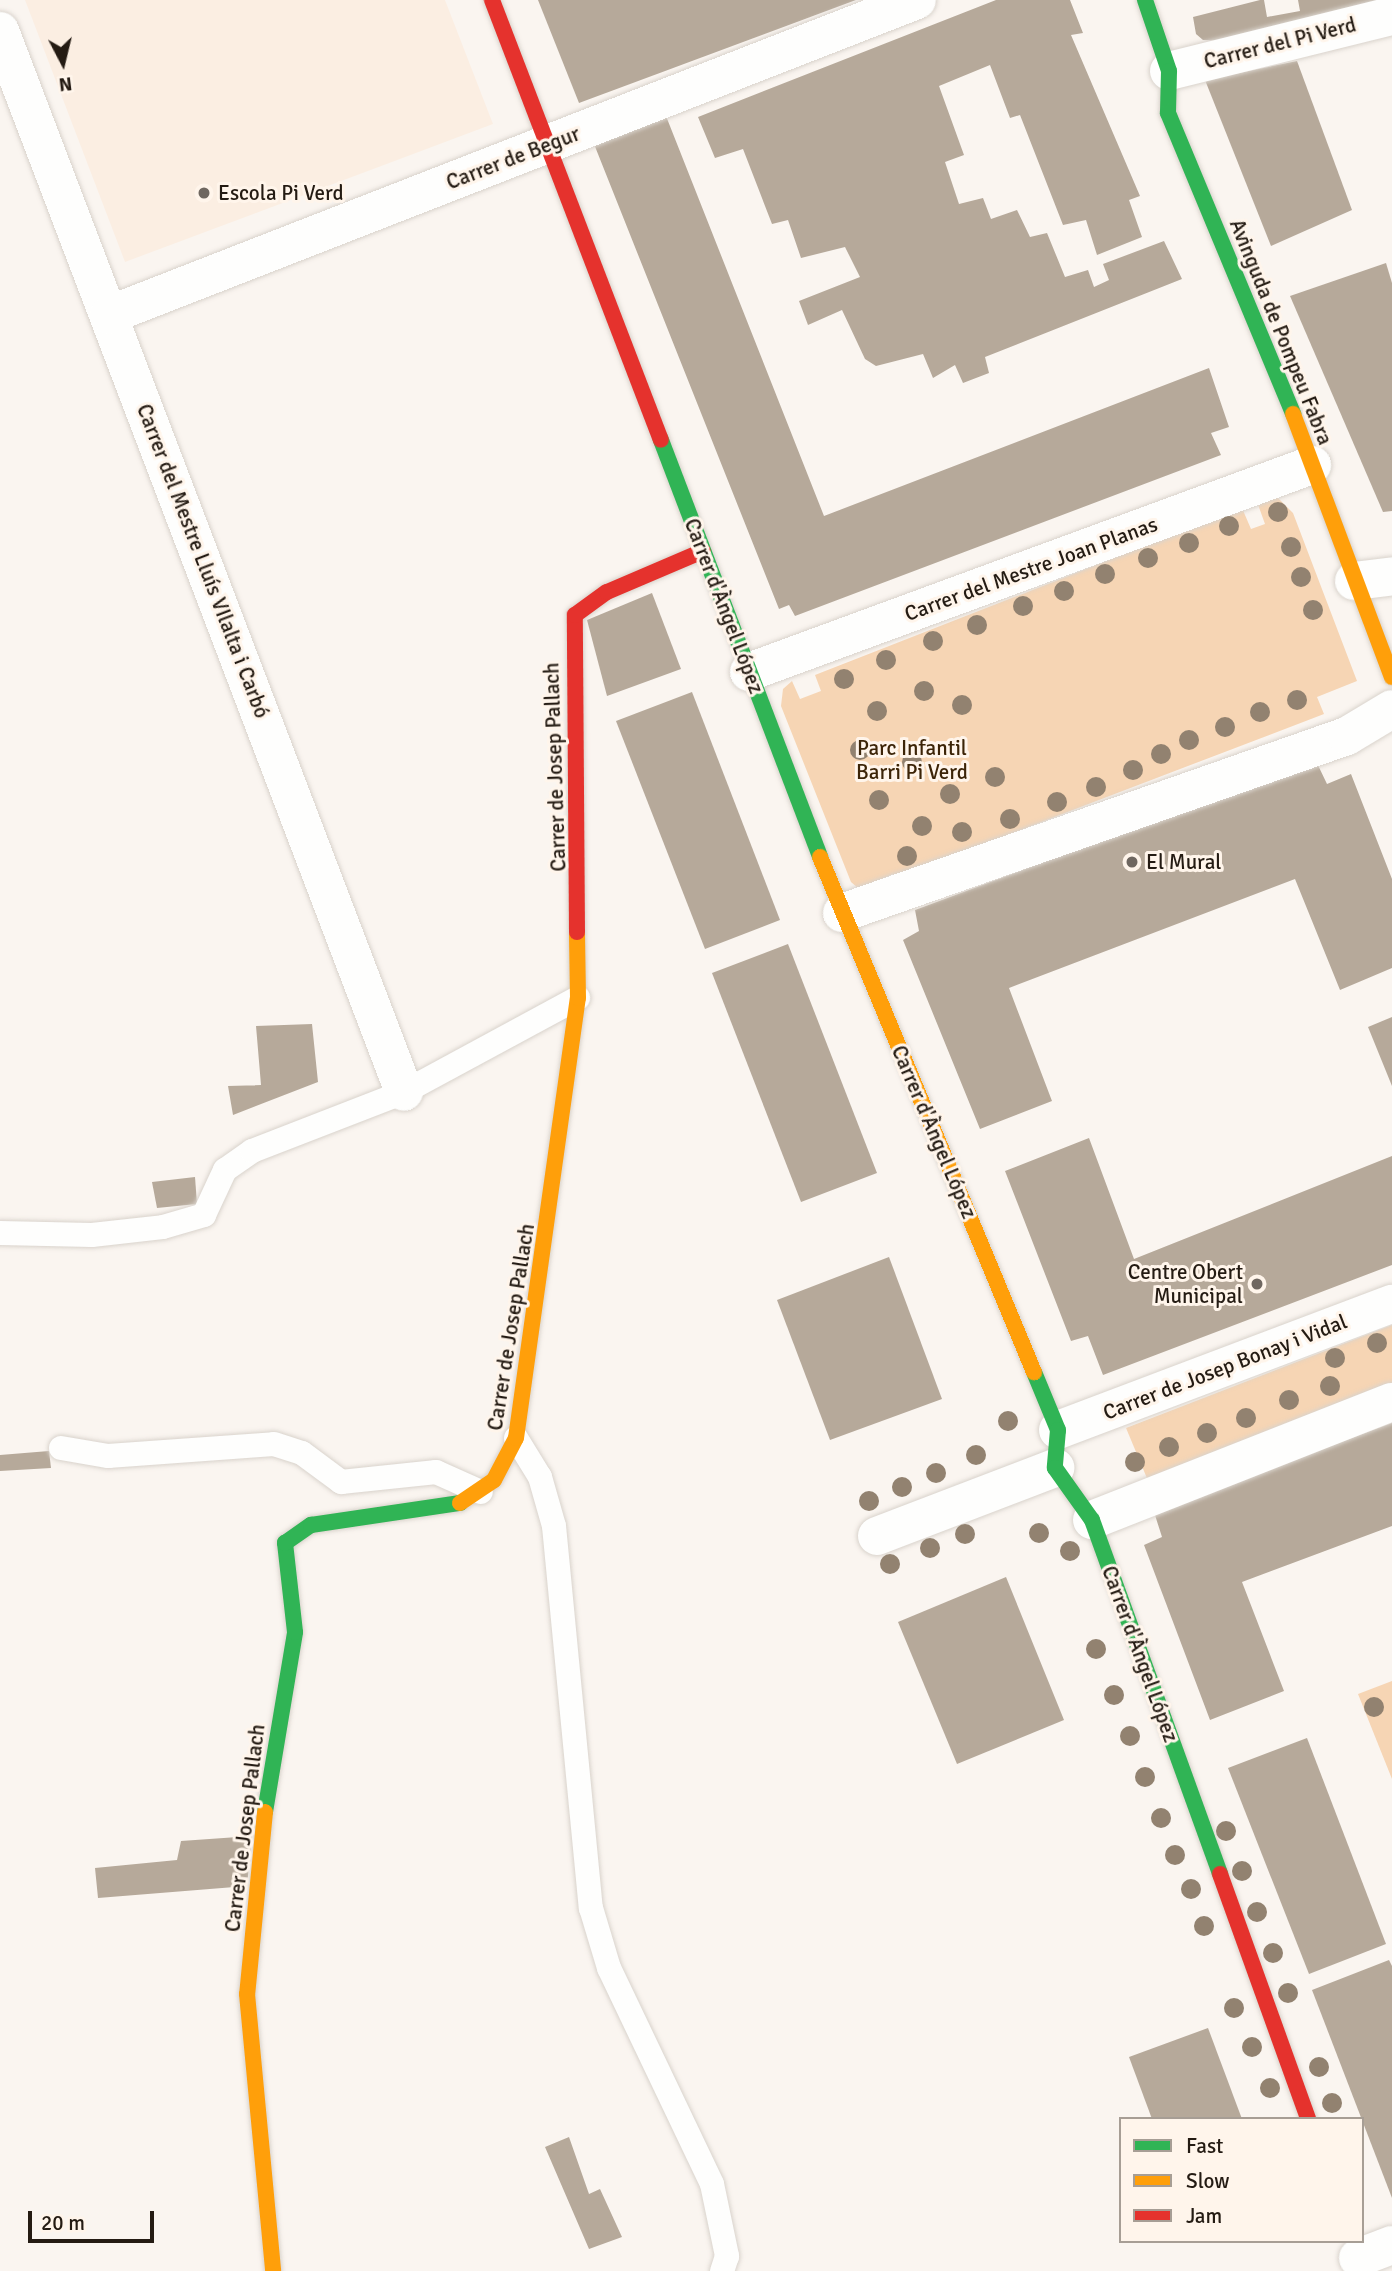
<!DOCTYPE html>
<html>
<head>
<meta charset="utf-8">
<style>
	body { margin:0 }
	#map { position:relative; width:1392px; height:2271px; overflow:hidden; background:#faf5f0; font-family:Signika,sans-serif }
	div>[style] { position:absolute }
	.built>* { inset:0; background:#fbeee2 }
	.green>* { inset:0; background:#f6d5b4 }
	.building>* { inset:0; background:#b6a99a }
	.roads { filter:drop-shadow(0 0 2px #d9d3cc) drop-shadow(0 0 2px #d9d3cc) }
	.lane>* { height:24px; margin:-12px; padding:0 12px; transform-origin:12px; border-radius:12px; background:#fefefd }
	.street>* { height:38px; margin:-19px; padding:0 19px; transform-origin:19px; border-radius:19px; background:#fefefd }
	.fast>* { height:16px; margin:-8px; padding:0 8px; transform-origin:8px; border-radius:8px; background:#30b455 }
	.slow>* { height:16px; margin:-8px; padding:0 8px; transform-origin:8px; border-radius:8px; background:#ff9f0a }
	.jam>* { height:16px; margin:-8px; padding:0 8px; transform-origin:8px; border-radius:8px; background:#e5322d }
	.trees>* { width:20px; height:20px; margin:-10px; border-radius:50%; background:#928270 }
	.dots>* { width:19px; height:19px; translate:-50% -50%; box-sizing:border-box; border:4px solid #fff5eb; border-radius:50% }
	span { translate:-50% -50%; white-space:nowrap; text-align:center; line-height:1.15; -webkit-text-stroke:6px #fff5eb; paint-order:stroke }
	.street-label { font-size:21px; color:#241b13 }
	.poi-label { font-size:21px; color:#241b13 }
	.left { translate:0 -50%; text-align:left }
	.right { translate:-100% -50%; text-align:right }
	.park-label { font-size:21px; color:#3c2407 }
	.legend { position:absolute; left:1119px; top:2117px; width:245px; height:126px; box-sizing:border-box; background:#fff5eb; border:2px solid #a79e95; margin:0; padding:9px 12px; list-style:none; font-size:21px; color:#241b13 }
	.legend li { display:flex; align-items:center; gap:14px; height:35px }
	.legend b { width:35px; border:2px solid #a79e95 }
	.north { position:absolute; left:28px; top:28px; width:70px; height:70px; -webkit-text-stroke:5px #fff5eb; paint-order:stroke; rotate:173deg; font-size:19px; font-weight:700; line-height:28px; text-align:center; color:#241b13 }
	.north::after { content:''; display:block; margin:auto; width:24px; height:32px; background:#241b13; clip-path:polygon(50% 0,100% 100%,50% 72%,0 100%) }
	.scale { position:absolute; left:28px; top:2211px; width:126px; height:32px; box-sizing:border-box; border:4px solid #241b13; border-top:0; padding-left:9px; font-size:21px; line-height:24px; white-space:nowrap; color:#241b13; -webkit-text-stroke:5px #fff5eb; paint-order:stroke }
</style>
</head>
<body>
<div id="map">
	<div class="built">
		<div style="clip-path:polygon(25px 0,445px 0,493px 124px,125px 262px)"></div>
	</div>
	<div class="green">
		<div style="clip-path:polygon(1277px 497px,1293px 513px,1357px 681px,1317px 697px,1324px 714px,895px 878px,893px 874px,859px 889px,851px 882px,781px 706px,783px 689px,792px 681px,800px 699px,821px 691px,815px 675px,1242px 508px,1251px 529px,1265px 524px,1256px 499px)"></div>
		<div style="clip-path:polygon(1392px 1325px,1392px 1388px,1149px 1483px,1126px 1428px)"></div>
		<div style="clip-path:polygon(1392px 1681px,1392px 1779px,1358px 1694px)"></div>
	</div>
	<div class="building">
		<div style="clip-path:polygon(538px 0,856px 0,579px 103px)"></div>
		<div style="clip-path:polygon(996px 0,1070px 0,1083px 33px,1071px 35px,1140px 196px,1129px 200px,1142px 237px,1097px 255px,1086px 220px,1063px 225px,1020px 115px,1010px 118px,990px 65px,939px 86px,964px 155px,945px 162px,959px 204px,983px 198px,991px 219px,1017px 210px,1030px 237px,1047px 233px,1065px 277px,1088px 270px,1094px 287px,1109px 280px,1103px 264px,1164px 241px,1182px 279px,985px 357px,989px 373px,963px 383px,955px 365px,933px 378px,923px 354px,876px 366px,865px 359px,842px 310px,808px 325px,799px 301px,860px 277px,845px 247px,801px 258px,788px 220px,772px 224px,743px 149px,715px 158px,698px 117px)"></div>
		<div style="clip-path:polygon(1260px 0,1264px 0,1267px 17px,1300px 11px,1298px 0,1392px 0,1226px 41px,1203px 40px,1196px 34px,1193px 17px)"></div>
		<div style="clip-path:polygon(1297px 61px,1352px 210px,1271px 246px,1205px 80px)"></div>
		<div style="clip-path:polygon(666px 116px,824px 516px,1209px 368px,1229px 427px,1211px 433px,1221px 455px,795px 616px,789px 605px,779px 609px,594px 144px)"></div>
		<div style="clip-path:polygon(1386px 263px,1392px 283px,1392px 511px,1383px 512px,1290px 296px)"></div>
		<div style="clip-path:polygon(652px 593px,681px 669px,607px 696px,587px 620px)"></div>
		<div style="clip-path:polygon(692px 692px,780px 920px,705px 949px,616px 721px)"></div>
		<div style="clip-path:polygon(1316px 761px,1327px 784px,1351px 774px,1392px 879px,1392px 968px,1340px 990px,1295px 879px,1009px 988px,1052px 1101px,980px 1129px,903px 940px,919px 931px,915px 910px)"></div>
		<div style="clip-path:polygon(788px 944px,877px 1173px,801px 1202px,712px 973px)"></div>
		<div style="clip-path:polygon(1392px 1017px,1392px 1086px,1368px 1027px)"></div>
		<div style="clip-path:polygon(312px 1024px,318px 1082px,233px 1115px,228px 1086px,261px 1085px,256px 1026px)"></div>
		<div style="clip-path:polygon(1089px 1138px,1134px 1259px,1392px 1156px,1392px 1265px,1103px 1375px,1088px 1336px,1071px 1341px,1005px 1171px)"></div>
		<div style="clip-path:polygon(195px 1177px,197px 1204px,157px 1208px,152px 1182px)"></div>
		<div style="clip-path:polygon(889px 1257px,942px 1399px,830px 1440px,777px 1300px)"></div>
		<div style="clip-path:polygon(1392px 1423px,1392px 1526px,1242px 1582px,1284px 1691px,1210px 1720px,1144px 1545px,1162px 1537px,1154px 1512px)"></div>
		<div style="clip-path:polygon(49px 1451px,51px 1468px,0 1471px,0 1455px)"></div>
		<div style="clip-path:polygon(1006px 1577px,1064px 1720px,957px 1764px,898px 1622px)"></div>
		<div style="clip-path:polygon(1307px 1738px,1386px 1944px,1309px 1974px,1228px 1768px)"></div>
		<div style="clip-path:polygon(252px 1836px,247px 1886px,98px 1898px,95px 1868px,177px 1860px,181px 1841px)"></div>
		<div style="clip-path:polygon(1389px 1960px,1392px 1966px,1392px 2198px,1312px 1990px)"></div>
		<div style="clip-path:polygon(1208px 2028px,1242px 2119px,1152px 2119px,1129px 2057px)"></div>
		<div style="clip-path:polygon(569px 2137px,589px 2194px,600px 2189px,622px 2237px,589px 2249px,545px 2147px)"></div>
	</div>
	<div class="roads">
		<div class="lane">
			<div style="left:0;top:1233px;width:92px;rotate:1.2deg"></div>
			<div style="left:92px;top:1235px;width:71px;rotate:-6.4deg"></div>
			<div style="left:163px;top:1227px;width:43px;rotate:-16.3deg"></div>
			<div style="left:204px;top:1215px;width:50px;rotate:-65deg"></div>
			<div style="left:225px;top:1170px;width:33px;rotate:-35deg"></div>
			<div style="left:252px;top:1151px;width:163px;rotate:-21.2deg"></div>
			<div style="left:404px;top:1092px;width:198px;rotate:-28.4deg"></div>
			<div style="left:516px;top:1438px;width:46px;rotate:58.4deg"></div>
			<div style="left:540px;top:1477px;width:51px;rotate:74.1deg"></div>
			<div style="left:554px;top:1526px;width:384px;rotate:84.5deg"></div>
			<div style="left:591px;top:1908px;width:63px;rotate:73.3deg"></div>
			<div style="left:609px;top:1968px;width:239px;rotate:64.5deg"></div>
			<div style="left:712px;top:2184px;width:74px;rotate:78.2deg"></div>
			<div style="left:727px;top:2256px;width:16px;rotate:108deg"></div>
			<div style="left:61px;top:1448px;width:48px;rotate:9.7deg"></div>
			<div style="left:108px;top:1456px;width:166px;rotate:-4.1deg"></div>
			<div style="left:274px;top:1444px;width:29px;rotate:18deg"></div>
			<div style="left:302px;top:1453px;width:49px;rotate:36.6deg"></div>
			<div style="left:341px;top:1482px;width:96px;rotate:-6deg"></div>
			<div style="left:436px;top:1472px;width:49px;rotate:24deg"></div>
		</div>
		<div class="street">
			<div style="left:0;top:31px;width:1135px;rotate:69.15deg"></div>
			<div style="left:1169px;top:71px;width:230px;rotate:-13.9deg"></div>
			<div style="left:109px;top:315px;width:867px;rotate:-21.3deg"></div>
			<div style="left:1354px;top:581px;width:38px;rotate:-7deg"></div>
			<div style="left:749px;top:672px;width:600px;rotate:-20.19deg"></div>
			<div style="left:842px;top:913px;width:535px;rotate:-19.32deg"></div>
			<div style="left:1347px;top:736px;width:52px;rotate:-31deg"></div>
			<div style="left:1058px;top:1430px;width:357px;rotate:-20.7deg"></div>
			<div style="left:1092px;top:1520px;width:322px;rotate:-21.5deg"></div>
			<div style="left:877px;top:1536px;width:191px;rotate:-20.9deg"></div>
			<div style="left:1358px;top:2258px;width:36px;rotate:-21deg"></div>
		</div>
		<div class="fast">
			<div style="left:1145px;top:0;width:75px;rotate:71.3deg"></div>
			<div style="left:1169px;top:71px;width:42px;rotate:91.4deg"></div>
			<div style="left:1168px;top:113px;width:326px;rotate:67.4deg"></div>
			<div style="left:661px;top:440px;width:446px;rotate:69.1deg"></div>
			<div style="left:1034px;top:1372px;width:63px;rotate:67.5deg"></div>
			<div style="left:1058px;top:1430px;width:38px;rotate:95deg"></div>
			<div style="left:1055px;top:1468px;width:64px;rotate:54.6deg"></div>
			<div style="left:1092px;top:1520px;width:376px;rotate:70.1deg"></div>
			<div style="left:265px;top:1812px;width:182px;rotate:-80.5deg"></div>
			<div style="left:295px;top:1632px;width:90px;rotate:-96.4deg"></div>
			<div style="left:285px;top:1543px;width:32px;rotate:-35deg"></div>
			<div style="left:311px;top:1525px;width:151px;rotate:-8.4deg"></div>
		</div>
		<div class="slow">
			<div style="left:1293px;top:414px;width:281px;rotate:69.4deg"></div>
			<div style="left:820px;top:857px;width:558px;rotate:67.44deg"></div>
			<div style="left:460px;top:1503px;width:41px;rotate:-34.1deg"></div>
			<div style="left:494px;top:1480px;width:47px;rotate:-62.4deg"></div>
			<div style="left:516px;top:1438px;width:444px;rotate:-82deg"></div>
			<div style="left:578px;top:998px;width:66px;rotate:-90.9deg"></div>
			<div style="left:265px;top:1812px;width:183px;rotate:95.6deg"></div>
			<div style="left:247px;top:1994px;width:278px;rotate:84.6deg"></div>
		</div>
		<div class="jam">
			<div style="left:492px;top:0;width:471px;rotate:69deg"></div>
			<div style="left:577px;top:932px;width:317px;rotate:-90.4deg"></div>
			<div style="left:575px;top:615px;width:39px;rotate:-36deg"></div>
			<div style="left:607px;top:592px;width:104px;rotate:-23.1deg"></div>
			<div style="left:1220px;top:1874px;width:260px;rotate:70.2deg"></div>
		</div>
	</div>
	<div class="trees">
		<div style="left:1278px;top:512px"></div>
		<div style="left:1229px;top:526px"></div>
		<div style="left:1189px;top:543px"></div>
		<div style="left:1291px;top:547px"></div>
		<div style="left:1148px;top:558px"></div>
		<div style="left:1105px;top:574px"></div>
		<div style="left:1301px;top:577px"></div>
		<div style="left:1064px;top:591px"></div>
		<div style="left:1023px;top:606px"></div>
		<div style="left:1313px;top:610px"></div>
		<div style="left:977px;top:625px"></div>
		<div style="left:933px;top:641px"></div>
		<div style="left:886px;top:660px"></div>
		<div style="left:844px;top:679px"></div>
		<div style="left:924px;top:691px"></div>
		<div style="left:1297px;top:700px"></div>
		<div style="left:962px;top:705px"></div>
		<div style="left:877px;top:711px"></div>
		<div style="left:1260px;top:712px"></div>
		<div style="left:1225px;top:727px"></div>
		<div style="left:1189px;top:740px"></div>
		<div style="left:860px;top:750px"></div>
		<div style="left:1161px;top:754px"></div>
		<div style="left:912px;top:762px"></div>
		<div style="left:1133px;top:770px"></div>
		<div style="left:995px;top:777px"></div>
		<div style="left:1096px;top:787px"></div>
		<div style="left:950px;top:794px"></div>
		<div style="left:879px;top:800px"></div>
		<div style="left:1057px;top:802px"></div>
		<div style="left:1010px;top:819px"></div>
		<div style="left:922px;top:826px"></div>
		<div style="left:962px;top:832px"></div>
		<div style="left:907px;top:856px"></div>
		<div style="left:1377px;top:1343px"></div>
		<div style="left:1335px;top:1358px"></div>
		<div style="left:1330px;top:1386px"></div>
		<div style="left:1289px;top:1400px"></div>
		<div style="left:1246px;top:1418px"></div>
		<div style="left:1008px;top:1421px"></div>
		<div style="left:1207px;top:1433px"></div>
		<div style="left:1169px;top:1447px"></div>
		<div style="left:976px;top:1455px"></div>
		<div style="left:1135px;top:1462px"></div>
		<div style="left:936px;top:1473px"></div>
		<div style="left:902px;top:1487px"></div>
		<div style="left:869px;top:1501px"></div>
		<div style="left:1039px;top:1533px"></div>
		<div style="left:965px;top:1534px"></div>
		<div style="left:930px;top:1548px"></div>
		<div style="left:1070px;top:1551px"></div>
		<div style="left:890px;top:1564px"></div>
		<div style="left:1096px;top:1649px"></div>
		<div style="left:1114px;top:1695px"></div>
		<div style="left:1374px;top:1707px"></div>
		<div style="left:1130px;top:1736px"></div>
		<div style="left:1145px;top:1777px"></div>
		<div style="left:1161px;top:1818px"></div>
		<div style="left:1226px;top:1831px"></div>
		<div style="left:1175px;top:1855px"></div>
		<div style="left:1242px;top:1871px"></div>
		<div style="left:1191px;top:1889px"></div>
		<div style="left:1257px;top:1912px"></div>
		<div style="left:1204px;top:1926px"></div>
		<div style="left:1273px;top:1953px"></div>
		<div style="left:1288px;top:1993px"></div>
		<div style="left:1234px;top:2008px"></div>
		<div style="left:1252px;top:2047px"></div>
		<div style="left:1319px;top:2067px"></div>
		<div style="left:1270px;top:2088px"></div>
		<div style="left:1332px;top:2103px"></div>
	</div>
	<div class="dots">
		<div style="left:204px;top:193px;background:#6f6760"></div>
		<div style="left:1132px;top:862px;background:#6f6760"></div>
		<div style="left:1257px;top:1284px;background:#6f6760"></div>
	</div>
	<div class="street-label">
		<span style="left:1280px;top:43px;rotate:-14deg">Carrer del Pi Verd</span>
		<span style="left:513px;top:158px;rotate:-21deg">Carrer de Begur</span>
		<span style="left:1281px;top:332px;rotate:68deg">Avinguda de Pompeu Fabra</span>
		<span style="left:203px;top:561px;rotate:69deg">Carrer del Mestre Lluís VIlalta i Carbó</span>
		<span style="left:1031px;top:569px;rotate:-20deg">Carrer del Mestre Joan Planas</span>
		<span style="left:724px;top:606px;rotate:69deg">Carrer d'Àngel López</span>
		<span style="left:555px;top:767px;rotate:-92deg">Carrer de Josep Pallach</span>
		<span style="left:934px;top:1132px;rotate:67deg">Carrer d'Àngel López</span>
		<span style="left:511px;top:1327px;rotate:-81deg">Carrer de Josep Pallach</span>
		<span style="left:1225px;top:1367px;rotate:-21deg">Carrer de Josep Bonay i Vidal</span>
		<span style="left:1140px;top:1654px;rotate:70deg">Carrer d'Àngel López</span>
		<span style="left:245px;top:1828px;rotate:-83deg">Carrer de Josep Pallach</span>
	</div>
	<div class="poi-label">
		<span class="left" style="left:218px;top:193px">Escola Pi Verd</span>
		<span class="left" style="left:1146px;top:862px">El Mural</span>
		<span class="right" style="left:1243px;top:1284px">Centre Obert<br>Municipal</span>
	</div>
	<div class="park-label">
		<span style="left:912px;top:760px">Parc Infantil<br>Barri Pi Verd</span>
	</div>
	<ul class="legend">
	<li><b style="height:9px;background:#30b455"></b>Fast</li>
	<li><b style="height:9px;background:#ff9f0a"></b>Slow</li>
	<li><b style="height:9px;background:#e5322d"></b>Jam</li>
	</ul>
	<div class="north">N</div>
	<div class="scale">20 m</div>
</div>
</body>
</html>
